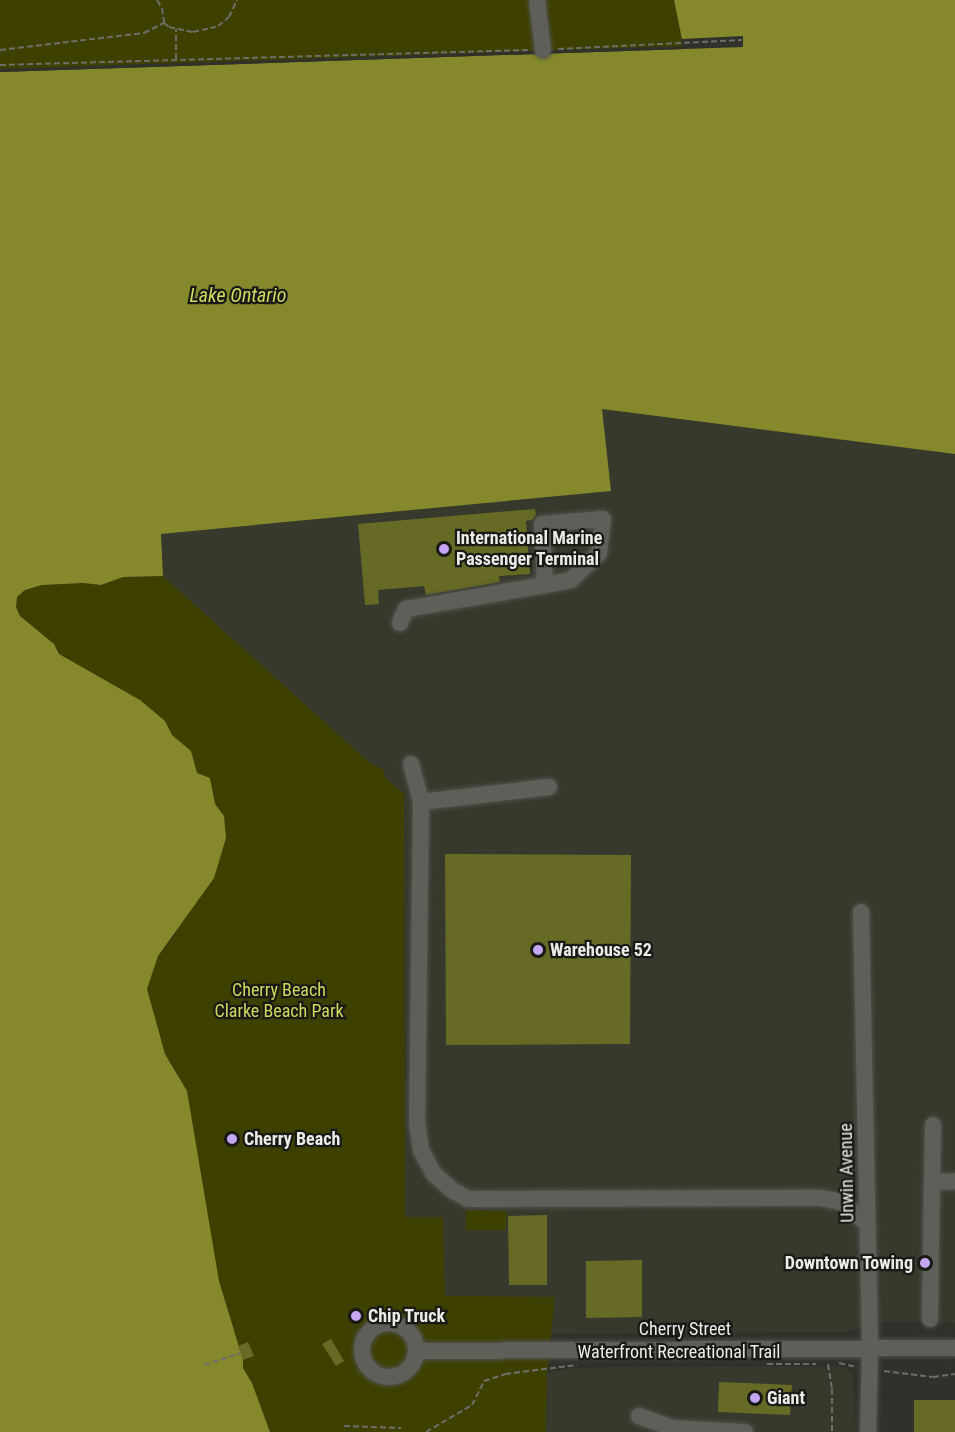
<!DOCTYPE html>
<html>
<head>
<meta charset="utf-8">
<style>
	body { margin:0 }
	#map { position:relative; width:955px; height:1432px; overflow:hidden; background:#31312b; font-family:"Roboto Condensed",sans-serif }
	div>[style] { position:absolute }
	.built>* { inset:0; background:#37392c }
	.green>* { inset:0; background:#3e4000 }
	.water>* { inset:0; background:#85892b }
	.pier>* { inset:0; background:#31312b }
	.building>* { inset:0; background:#676a24 }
	.path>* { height:2px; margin-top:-1px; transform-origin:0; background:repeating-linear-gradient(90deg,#6e6e69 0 6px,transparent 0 9px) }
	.roads { filter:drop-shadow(0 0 2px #50504a) drop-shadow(0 0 2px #50504a) }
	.minor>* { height:16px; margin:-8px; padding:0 8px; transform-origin:8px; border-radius:8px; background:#5e5f58 }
	.minor>.ring { margin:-8px; padding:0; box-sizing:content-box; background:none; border:16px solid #5e5f58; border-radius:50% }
	.dots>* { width:16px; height:16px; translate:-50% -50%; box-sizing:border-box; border:3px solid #191916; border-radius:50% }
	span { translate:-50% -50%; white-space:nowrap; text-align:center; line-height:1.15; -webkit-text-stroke:4.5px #191916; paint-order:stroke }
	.poi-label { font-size:18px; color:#ebebe7; font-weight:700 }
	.left { translate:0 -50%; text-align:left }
	.right { translate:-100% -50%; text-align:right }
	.park-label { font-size:18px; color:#d2d85e }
	.street-label { font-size:18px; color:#ebebe7 }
	.water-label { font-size:20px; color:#d2d95f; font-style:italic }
</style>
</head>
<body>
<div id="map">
	<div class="built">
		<div style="clip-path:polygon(601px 409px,955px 454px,955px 1323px,889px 1321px,843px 1332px,551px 1334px,554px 1297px,445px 1296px,443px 1217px,405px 1217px,404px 794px,168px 587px,163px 576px,161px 534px,611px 491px)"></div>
		<div style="clip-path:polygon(843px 1367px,853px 1373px,856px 1432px,546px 1432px,547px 1373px,574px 1368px,604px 1367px)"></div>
	</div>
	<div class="green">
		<div style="clip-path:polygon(0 0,674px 0,685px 49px,0 72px)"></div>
		<div style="clip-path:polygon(163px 576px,371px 764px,383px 769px,385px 777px,404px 794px,405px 1217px,443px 1217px,445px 1296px,555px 1297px,547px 1373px,546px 1432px,270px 1432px,252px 1383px,243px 1368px,243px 1360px,219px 1281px,177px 1073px,165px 1054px,147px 989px,158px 956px,175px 934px,224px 816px,215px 804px,210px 778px,197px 773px,191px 751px,172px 735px,165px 721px,140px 700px,59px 654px,54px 644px,20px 616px,16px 607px,17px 597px,25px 590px,42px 585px,83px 583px,101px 585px,123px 577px)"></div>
		<div style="clip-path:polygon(466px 1210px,507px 1211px,506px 1230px,466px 1230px)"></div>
	</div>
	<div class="water">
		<div style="clip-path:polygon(674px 0,955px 0,955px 454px,602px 409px,611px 491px,161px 534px,163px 576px,123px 577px,101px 585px,83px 583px,42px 585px,25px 590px,17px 597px,16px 607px,20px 616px,54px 644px,59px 654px,140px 700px,165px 721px,172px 735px,191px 751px,197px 773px,210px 778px,215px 804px,224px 816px,226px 838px,214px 878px,158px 956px,147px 989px,165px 1054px,187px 1091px,219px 1281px,243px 1360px,243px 1368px,252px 1383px,270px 1432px,0 1432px,0 72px,684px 49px)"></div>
	</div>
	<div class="pier">
		<div style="clip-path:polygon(743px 36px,743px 47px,0 72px,0 69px,682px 46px,681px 39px)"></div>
	</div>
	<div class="building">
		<div style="clip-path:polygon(535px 509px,536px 515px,532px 520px,526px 521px,530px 574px,499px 576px,500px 582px,426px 595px,424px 586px,378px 590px,379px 604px,365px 605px,358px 524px)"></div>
		<div style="clip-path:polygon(445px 854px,631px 855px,630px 1044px,446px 1045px)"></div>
		<div style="clip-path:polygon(547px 1215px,547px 1285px,509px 1285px,508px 1216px)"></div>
		<div style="clip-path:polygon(642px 1260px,642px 1317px,586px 1318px,586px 1261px)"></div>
		<div style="clip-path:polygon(331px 1339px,344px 1361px,336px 1366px,322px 1344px)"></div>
		<div style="clip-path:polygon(248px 1342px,254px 1356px,243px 1360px,238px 1346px)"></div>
		<div style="clip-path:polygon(719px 1382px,792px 1385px,790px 1415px,718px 1412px)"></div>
		<div style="clip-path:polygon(914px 1400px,955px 1400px,955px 1432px,914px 1432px)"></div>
	</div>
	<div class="path">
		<div style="left:157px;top:0;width:9px;rotate:58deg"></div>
		<div style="left:162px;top:8px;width:15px;rotate:82deg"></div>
		<div style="left:164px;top:23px;width:6px;rotate:39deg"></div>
		<div style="left:169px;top:27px;width:25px;rotate:12deg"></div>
		<div style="left:193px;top:32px;width:26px;rotate:-13deg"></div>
		<div style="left:218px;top:26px;width:14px;rotate:-39deg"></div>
		<div style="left:229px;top:17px;width:19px;rotate:-65deg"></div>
		<div style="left:558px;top:49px;width:184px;rotate:-2.8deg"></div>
		<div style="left:0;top:50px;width:145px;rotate:-6.7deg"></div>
		<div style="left:144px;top:33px;width:22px;rotate:-27deg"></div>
		<div style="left:176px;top:59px;width:30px;rotate:-90deg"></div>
		<div style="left:0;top:65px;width:528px;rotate:-1.63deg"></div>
		<div style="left:839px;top:1363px;width:18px;rotate:13deg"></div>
		<div style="left:767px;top:1364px;width:49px"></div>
		<div style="left:828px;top:1364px;width:25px;rotate:81deg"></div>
		<div style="left:832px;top:1389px;width:43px;rotate:90deg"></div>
		<div style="left:204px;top:1365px;width:38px;rotate:-18deg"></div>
		<div style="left:884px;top:1371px;width:49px;rotate:7deg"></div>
		<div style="left:933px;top:1377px;width:22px;rotate:-8deg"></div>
		<div style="left:344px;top:1426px;width:57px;rotate:2deg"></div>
		<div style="left:426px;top:1432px;width:53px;rotate:-30.4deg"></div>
		<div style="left:472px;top:1405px;width:27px;rotate:-63deg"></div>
		<div style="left:484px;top:1381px;width:22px;rotate:-18deg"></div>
		<div style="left:505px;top:1374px;width:72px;rotate:-7.2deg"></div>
	</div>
	<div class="roads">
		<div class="minor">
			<div style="left:537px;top:0;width:50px;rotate:83.2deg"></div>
			<div style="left:400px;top:623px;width:15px;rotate:-67deg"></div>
			<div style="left:406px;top:609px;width:141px;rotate:-9.8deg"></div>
			<div style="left:545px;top:585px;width:26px;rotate:-11deg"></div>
			<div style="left:571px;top:580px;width:39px;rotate:-44deg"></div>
			<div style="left:599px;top:553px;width:34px;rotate:-83deg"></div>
			<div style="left:603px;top:519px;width:61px;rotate:175.3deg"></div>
			<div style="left:542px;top:524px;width:61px;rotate:87.2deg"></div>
			<div style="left:411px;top:764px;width:39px;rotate:75deg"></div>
			<div style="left:549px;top:787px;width:129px;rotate:173.3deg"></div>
			<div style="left:421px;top:802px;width:320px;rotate:90.7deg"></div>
			<div style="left:417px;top:1122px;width:28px;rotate:82deg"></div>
			<div style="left:421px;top:1150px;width:26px;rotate:62deg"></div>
			<div style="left:433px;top:1173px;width:25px;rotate:42deg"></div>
			<div style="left:452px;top:1190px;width:18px;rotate:29deg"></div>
			<div style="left:468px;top:1199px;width:352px;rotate:-0.2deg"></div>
			<div style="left:820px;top:1198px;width:22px;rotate:10deg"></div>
			<div style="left:842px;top:1202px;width:33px;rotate:41deg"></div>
			<div style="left:861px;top:912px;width:435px;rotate:88.8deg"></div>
			<div style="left:870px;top:1347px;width:85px;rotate:91.3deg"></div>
			<div style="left:932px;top:1182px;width:57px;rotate:-89deg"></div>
			<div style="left:930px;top:1319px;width:137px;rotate:-89.2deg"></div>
			<div style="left:932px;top:1182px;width:23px;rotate:-2deg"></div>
			<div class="ring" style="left:362px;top:1323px;width:38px;height:38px"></div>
			<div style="left:416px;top:1351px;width:539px;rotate:-0.32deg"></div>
			<div style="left:639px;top:1416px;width:35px;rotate:20deg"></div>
			<div style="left:672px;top:1428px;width:73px;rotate:3.1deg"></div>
		</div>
	</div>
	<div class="dots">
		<div style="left:444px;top:549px;background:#c5a6f0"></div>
		<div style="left:538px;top:950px;background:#c5a6f0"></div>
		<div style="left:232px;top:1139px;background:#c5a6f0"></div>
		<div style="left:925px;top:1263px;background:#c5a6f0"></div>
		<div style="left:356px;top:1316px;background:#c5a6f0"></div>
		<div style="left:755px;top:1398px;background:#c5a6f0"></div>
	</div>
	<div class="poi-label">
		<span class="left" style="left:456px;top:549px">International Marine<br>Passenger Terminal</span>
		<span class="left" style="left:550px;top:950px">Warehouse 52</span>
		<span class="left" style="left:244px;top:1139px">Cherry Beach</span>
		<span class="right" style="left:913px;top:1263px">Downtown Towing</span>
		<span class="left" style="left:368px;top:1316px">Chip Truck</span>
		<span class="left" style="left:767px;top:1398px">Giant</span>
	</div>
	<div class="park-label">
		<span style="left:279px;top:1001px">Cherry Beach<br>Clarke Beach Park</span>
	</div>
	<div class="street-label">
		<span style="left:847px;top:1173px;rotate:-91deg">Unwin Avenue</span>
		<span style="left:685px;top:1329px">Cherry Street</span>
		<span style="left:679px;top:1352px">Waterfront Recreational Trail</span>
	</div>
	<div class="water-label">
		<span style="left:238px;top:295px">Lake Ontario</span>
	</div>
</div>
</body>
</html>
